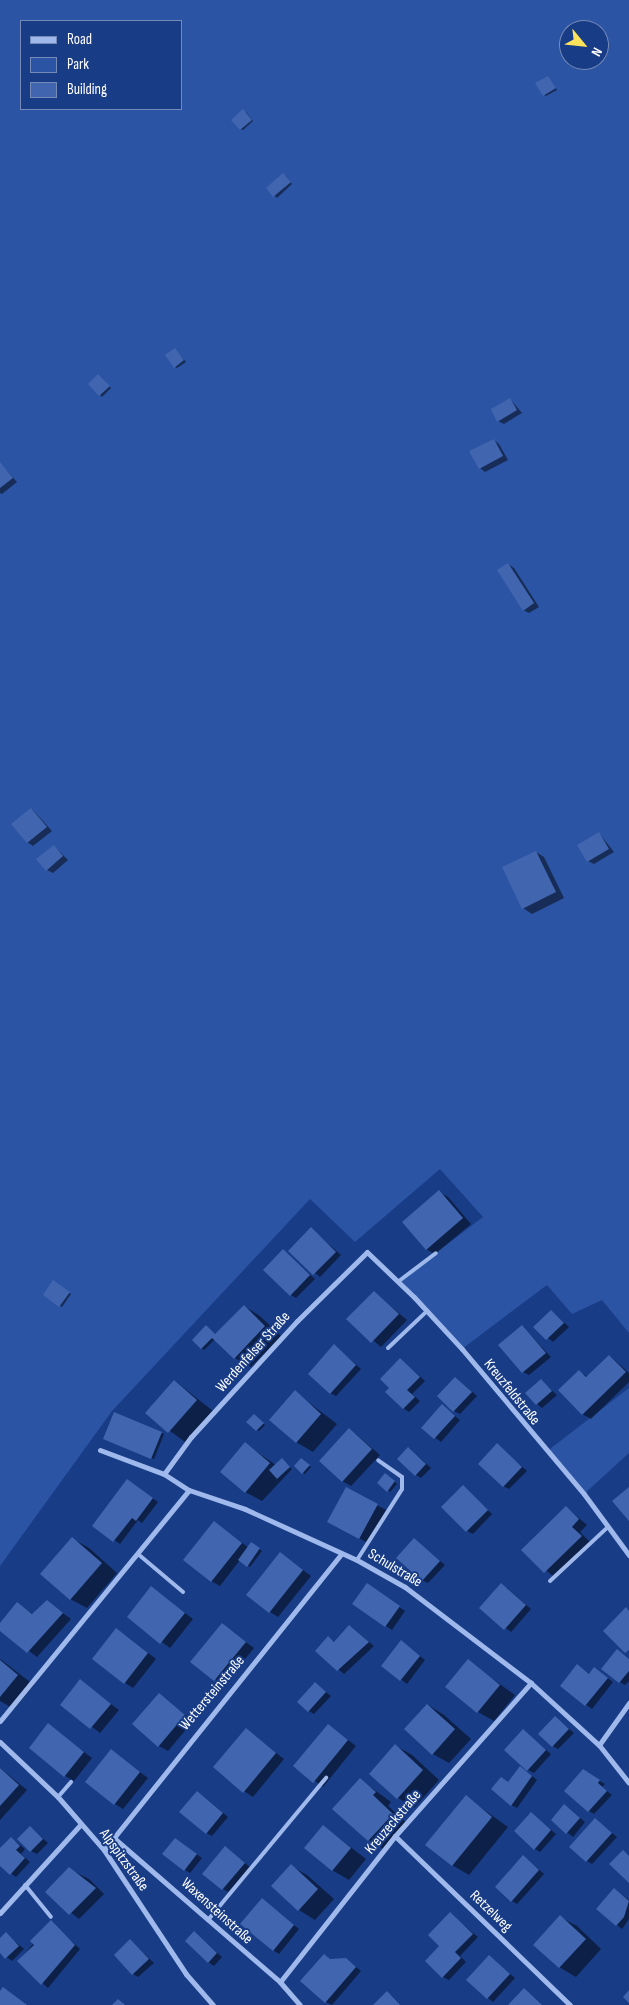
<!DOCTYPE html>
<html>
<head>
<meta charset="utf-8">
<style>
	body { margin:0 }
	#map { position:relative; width:629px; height:2005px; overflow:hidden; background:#193c86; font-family:"Sofia Sans Condensed",sans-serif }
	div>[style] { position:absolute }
	.green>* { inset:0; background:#2b54a4 }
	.shadow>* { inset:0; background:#0007 }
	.building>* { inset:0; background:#4166af }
	.service>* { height:4px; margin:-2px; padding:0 2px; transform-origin:2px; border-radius:2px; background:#9fb9ec }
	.minor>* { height:5px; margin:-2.5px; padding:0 2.5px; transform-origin:2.5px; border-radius:2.5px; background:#9fb9ec }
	span { translate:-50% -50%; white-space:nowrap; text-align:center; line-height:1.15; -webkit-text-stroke:4px #193c86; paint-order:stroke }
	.street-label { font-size:15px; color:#fff }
	.legend { position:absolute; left:20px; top:20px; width:162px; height:90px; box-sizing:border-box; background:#193c86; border:1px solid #758ab6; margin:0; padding:6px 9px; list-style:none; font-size:15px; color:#fff }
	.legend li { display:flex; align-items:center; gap:10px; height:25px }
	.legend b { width:25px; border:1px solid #758ab6 }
	.north { position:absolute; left:559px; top:20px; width:50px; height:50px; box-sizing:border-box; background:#193c86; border:1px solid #758ab6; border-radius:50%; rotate:118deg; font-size:14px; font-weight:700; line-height:20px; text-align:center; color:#fff }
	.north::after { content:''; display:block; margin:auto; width:18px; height:22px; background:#ffe25b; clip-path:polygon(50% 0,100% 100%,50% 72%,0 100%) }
</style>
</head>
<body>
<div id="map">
	<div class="green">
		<div style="clip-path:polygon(evenodd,0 0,629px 0,629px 1333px,602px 1300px,572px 1314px,547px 1285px,462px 1349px,399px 1281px,483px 1217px,440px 1169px,355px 1242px,310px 1199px,112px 1411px,0 1566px,0 0,21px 21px,181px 21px,181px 109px,21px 109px,21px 21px,0 0,569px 30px,599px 30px,599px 60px,569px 60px,569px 30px)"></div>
		<div style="clip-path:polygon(629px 1388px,629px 1453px,584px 1494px,546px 1452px)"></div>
	</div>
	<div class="shadow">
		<div style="clip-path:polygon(548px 77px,557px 90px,546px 96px,544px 95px)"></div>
		<div style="clip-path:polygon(246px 112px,253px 121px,243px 130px,240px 129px)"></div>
		<div style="clip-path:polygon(286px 176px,292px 184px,277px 198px,267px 188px)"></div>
		<div style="clip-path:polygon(175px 349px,186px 362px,177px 368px,175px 367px)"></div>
		<div style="clip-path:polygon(101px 377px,111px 388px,102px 397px,100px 395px)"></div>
		<div style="clip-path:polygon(510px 399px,522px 413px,504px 424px,498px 421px)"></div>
		<div style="clip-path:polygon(494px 440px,499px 444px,508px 460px,485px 472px,480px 468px)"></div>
		<div style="clip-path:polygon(0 463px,17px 482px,2px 494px,0 493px)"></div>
		<div style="clip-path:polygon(508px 564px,514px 568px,539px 607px,529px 613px,523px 610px)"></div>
		<div style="clip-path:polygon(32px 809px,52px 831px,33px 846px,27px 842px)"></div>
		<div style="clip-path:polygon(599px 833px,614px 852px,594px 864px,588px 861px)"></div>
		<div style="clip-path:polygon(54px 846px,68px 860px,53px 873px,47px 870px)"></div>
		<div style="clip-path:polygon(536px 852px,544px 857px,564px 898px,532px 914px,523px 908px)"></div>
		<div style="clip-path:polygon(439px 1192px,448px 1197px,471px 1224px,435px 1254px,426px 1249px)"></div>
		<div style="clip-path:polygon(311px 1229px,341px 1255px,320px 1277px,290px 1251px)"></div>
		<div style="clip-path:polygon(283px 1251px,315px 1279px,296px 1298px,291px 1295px)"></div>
		<div style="clip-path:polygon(54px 1282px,71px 1294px,62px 1307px,44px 1295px)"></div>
		<div style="clip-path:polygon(374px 1292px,407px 1320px,381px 1347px,348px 1319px)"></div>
		<div style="clip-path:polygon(244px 1306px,260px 1316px,281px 1336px,251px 1367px,235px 1358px,215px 1339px,204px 1350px,194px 1340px,216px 1335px)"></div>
		<div style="clip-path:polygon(551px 1311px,569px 1327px,553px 1342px,535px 1327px)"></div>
		<div style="clip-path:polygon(522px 1326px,551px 1357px,529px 1375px,523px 1372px)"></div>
		<div style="clip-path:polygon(335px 1346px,361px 1369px,336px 1396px,330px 1393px)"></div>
		<div style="clip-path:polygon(610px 1356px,629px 1373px,629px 1382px,591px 1419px,582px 1414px,580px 1372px,588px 1377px)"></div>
		<div style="clip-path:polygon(400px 1359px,425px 1381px,412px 1394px,420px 1401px,409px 1412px,403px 1408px,391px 1388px)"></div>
		<div style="clip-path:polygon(456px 1378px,477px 1396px,460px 1414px,454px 1411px)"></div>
		<div style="clip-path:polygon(175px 1381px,213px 1411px,185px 1442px,146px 1413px)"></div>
		<div style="clip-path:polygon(541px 1381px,557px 1395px,542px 1408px,537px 1404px)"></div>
		<div style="clip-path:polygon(295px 1392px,337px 1424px,313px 1452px,296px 1442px)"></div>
		<div style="clip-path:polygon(442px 1406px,460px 1420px,441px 1442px,423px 1428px)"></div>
		<div style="clip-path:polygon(254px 1415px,265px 1425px,259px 1431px,257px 1430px)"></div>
		<div style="clip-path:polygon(350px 1429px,380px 1455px,351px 1486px,342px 1481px)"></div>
		<div style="clip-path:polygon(162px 1433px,164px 1434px,154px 1459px,107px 1440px)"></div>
		<div style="clip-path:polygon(245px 1444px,276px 1465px,282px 1460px,292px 1469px,262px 1501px,245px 1492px)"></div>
		<div style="clip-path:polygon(497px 1445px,527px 1471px,509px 1489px,503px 1486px)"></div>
		<div style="clip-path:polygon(409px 1448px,431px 1468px,421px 1478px,416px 1475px)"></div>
		<div style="clip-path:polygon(304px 1461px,311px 1467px,305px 1474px,303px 1473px)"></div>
		<div style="clip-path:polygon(388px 1476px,397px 1484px,390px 1492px,388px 1490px)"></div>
		<div style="clip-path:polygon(133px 1484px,158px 1502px,142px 1523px,138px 1520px,120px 1544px,94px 1526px)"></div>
		<div style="clip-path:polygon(463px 1487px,492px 1514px,473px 1534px,467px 1531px)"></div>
		<div style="clip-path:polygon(347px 1489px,386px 1510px,368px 1543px,329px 1522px)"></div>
		<div style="clip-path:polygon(566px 1507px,587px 1525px,580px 1532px,590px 1542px,554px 1577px,523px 1550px)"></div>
		<div style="clip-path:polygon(214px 1522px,249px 1548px,252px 1543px,262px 1551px,250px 1567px,240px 1560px,220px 1586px,211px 1581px)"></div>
		<div style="clip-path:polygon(73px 1539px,89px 1548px,117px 1573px,87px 1608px,70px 1599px)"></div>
		<div style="clip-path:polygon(415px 1540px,445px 1565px,428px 1583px,422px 1580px)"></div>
		<div style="clip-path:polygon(280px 1553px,311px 1576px,278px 1617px,270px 1612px)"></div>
		<div style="clip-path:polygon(152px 1588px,193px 1619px,170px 1648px,128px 1617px)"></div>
		<div style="clip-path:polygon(373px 1588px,405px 1611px,392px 1630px,354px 1604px)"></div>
		<div style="clip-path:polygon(507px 1588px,531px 1609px,511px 1632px,481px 1608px)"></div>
		<div style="clip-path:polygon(47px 1602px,71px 1619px,37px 1657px,0 1629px,0 1625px,18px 1604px,33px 1614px)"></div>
		<div style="clip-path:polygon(222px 1625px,254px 1648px,224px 1685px,192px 1662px)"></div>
		<div style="clip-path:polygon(350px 1626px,374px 1646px,344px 1674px,317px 1651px,328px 1638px,335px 1642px)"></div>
		<div style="clip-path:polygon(125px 1635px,156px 1659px,133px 1688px,125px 1683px)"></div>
		<div style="clip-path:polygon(402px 1642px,425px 1660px,407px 1684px,383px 1666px)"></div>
		<div style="clip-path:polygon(617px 1650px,629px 1659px,629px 1681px,625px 1685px,620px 1682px)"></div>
		<div style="clip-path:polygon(0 1659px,34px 1685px,14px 1709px,0 1701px)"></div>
		<div style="clip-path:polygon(468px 1661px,515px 1695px,494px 1721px,478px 1712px)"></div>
		<div style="clip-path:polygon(577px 1666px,590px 1674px,595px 1669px,613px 1682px,592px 1709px,561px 1686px)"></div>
		<div style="clip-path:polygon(80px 1681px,119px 1710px,100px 1733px,62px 1704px)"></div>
		<div style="clip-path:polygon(315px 1684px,331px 1696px,314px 1714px,309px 1711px)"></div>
		<div style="clip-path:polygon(159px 1695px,193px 1721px,168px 1751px,159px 1746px)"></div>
		<div style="clip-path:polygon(428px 1705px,444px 1715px,471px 1739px,449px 1763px,433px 1754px,406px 1729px)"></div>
		<div style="clip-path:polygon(555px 1717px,574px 1733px,558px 1749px,553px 1746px)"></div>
		<div style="clip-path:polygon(49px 1725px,92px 1758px,74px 1781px,65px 1776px)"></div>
		<div style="clip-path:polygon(328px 1725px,356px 1746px,323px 1787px,295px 1766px)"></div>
		<div style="clip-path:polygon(246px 1730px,284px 1759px,253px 1797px,244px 1791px)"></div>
		<div style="clip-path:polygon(523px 1731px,551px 1754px,534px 1773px,528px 1770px)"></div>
		<div style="clip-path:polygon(396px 1746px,412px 1755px,439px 1780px,414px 1808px,398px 1798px,371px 1774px)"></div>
		<div style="clip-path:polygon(111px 1751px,148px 1778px,123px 1809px,115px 1804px)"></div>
		<div style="clip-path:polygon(0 1768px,27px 1790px,0 1820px)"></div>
		<div style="clip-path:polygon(526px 1771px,537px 1780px,517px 1808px,511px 1805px,509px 1783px)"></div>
		<div style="clip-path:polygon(583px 1771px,605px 1784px,602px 1787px,612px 1795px,594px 1814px,589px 1811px)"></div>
		<div style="clip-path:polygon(361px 1780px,391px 1802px,388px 1806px,408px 1824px,385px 1850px,369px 1840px,334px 1809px)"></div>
		<div style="clip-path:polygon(203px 1796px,228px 1817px,212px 1836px,206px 1833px)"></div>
		<div style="clip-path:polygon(466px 1797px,508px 1827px,469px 1875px,452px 1865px)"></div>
		<div style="clip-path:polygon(565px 1806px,585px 1822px,573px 1837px,552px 1820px)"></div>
		<div style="clip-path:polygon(531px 1814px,556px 1834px,540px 1852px,535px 1849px)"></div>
		<div style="clip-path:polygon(595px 1819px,617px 1837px,592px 1864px,587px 1861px)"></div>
		<div style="clip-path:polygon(323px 1826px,366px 1859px,349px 1880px,332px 1870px)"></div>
		<div style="clip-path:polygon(30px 1827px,48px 1843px,37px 1854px,31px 1851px)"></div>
		<div style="clip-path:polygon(11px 1838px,25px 1849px,21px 1854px,30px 1862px,16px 1877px,0 1865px,0 1850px)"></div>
		<div style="clip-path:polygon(181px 1843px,202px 1858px,190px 1873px,185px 1870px)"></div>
		<div style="clip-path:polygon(226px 1848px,250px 1867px,228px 1892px,223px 1889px)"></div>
		<div style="clip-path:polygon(524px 1857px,544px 1874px,517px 1904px,512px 1901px)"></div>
		<div style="clip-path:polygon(291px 1866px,307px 1875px,334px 1899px,315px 1920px,299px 1910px,272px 1886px)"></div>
		<div style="clip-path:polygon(69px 1869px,89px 1879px,104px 1894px,79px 1919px,46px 1892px)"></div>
		<div style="clip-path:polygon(614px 1889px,629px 1900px,629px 1919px,622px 1929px,598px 1909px)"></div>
		<div style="clip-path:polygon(262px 1900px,299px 1929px,279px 1954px,273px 1950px)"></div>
		<div style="clip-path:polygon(450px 1914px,478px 1937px,460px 1956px,466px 1962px,449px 1980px,443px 1977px)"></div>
		<div style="clip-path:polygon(560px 1917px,577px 1926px,601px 1949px,576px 1977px,559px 1967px)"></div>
		<div style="clip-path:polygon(51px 1922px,80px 1949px,48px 1988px,19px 1961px)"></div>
		<div style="clip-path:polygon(195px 1933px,222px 1957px,214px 1966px,208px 1962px)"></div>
		<div style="clip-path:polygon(6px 1934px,24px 1949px,12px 1961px,0 1952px,0 1940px)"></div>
		<div style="clip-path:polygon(131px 1941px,154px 1963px,138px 1977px,133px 1974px)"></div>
		<div style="clip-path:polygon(324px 1955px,332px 1961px,346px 1959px,361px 1971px,332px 2005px,326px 2002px)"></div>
		<div style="clip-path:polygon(489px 1957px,515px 1978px,493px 2002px,488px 1998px)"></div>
	</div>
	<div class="building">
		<div style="clip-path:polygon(548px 76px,556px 88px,543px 96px,535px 83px)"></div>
		<div style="clip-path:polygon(243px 109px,252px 120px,240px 130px,231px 120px)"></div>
		<div style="clip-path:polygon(283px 173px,291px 182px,273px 197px,266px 188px)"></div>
		<div style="clip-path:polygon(175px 348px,184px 360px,174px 368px,165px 355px)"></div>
		<div style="clip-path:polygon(98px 374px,110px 386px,99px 396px,88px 384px)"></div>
		<div style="clip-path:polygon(510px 398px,517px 410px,497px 422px,491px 409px)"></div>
		<div style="clip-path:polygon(494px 439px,503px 456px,479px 469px,469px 451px)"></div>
		<div style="clip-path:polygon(0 462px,13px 478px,0 488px)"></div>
		<div style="clip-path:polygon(508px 563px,534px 603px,523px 611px,497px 570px)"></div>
		<div style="clip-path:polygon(31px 808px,47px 827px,27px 843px,11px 824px)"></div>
		<div style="clip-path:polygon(599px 832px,609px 849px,587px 862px,577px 845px)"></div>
		<div style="clip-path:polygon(54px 845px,63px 856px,46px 871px,36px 859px)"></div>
		<div style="clip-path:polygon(536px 851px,556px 892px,522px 909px,502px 867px)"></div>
		<div style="clip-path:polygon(439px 1190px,463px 1218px,426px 1250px,402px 1222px)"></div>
		<div style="clip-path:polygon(311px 1227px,336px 1252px,313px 1275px,288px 1251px)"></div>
		<div style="clip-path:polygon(283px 1249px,310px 1275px,290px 1296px,263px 1270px)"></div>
		<div style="clip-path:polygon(53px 1280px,70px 1292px,59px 1307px,43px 1295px)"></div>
		<div style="clip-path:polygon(374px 1291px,399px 1314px,371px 1343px,346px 1319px)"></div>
		<div style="clip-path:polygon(244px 1305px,265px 1326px,234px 1359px,212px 1338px,201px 1349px,192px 1340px,206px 1325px,215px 1334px)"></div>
		<div style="clip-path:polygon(551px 1310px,564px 1323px,546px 1340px,533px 1327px)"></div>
		<div style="clip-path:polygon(522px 1325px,546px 1353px,522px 1373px,498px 1345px)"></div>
		<div style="clip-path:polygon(334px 1344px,356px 1365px,330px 1394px,308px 1374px)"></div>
		<div style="clip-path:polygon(609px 1355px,626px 1372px,582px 1415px,558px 1390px,579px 1370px,586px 1377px)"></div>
		<div style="clip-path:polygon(400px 1358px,420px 1377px,407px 1390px,415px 1397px,403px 1409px,385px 1392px,389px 1388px,380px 1379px)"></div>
		<div style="clip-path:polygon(455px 1377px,472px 1392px,453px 1412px,437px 1396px)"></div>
		<div style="clip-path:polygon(541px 1379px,552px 1391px,536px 1405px,525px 1393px)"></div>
		<div style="clip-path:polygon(174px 1380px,197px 1400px,168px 1433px,145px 1413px)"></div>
		<div style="clip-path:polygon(295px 1390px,321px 1414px,296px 1443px,269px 1420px)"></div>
		<div style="clip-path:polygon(442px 1404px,455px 1416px,434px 1439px,421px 1428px)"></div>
		<div style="clip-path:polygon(114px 1412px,162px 1432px,151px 1459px,103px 1439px)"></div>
		<div style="clip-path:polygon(254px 1414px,264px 1423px,256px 1431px,246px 1422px)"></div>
		<div style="clip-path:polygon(349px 1428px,372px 1449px,342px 1482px,319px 1461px)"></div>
		<div style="clip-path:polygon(245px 1442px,270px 1463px,245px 1493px,220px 1472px)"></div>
		<div style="clip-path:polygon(497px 1443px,522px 1467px,503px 1487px,478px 1464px)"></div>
		<div style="clip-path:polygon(408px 1447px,426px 1464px,415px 1476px,397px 1459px)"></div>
		<div style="clip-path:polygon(282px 1458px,290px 1467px,277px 1479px,269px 1470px)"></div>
		<div style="clip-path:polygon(301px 1458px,310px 1465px,302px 1474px,294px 1466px)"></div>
		<div style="clip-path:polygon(385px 1473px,395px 1481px,387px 1492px,377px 1483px)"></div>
		<div style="clip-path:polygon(127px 1479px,153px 1498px,136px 1521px,132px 1518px,113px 1542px,92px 1526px)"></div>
		<div style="clip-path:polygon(463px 1485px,488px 1510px,466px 1532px,441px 1507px)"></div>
		<div style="clip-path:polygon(346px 1487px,378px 1504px,359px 1539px,327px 1522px)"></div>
		<div style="clip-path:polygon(629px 1487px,629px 1521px,612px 1501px)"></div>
		<div style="clip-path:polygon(566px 1506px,579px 1519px,572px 1527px,582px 1536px,544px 1573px,521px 1550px)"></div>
		<div style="clip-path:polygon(214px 1521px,242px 1543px,211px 1582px,183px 1560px)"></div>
		<div style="clip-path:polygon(72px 1537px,102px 1563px,70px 1600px,40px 1574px)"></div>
		<div style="clip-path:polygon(414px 1538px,440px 1561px,422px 1581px,396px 1558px)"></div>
		<div style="clip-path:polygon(251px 1542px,260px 1548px,247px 1567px,238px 1560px)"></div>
		<div style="clip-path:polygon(280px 1552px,303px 1570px,269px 1613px,246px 1595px)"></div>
		<div style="clip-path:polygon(367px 1583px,400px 1606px,385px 1627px,352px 1604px)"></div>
		<div style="clip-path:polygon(501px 1583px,526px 1605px,504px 1630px,479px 1608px)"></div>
		<div style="clip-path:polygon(151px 1586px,185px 1613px,160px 1644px,127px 1617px)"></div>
		<div style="clip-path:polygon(47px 1600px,63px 1613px,27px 1653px,0 1631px,0 1623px,17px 1602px,32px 1614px)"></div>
		<div style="clip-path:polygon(626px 1607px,629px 1611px,629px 1650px,625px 1653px,603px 1631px)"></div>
		<div style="clip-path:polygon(222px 1623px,246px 1642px,214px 1681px,190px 1662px)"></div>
		<div style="clip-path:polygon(349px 1625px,369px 1642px,337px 1671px,315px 1651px,328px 1636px,334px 1642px)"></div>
		<div style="clip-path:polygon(116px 1628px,148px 1653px,124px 1684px,92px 1659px)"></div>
		<div style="clip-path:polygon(401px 1640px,420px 1656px,400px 1681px,381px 1666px)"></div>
		<div style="clip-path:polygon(617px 1649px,629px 1659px,629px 1671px,619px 1683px,601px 1669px)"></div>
		<div style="clip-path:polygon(468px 1659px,500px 1685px,477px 1713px,445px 1687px)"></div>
		<div style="clip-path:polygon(0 1660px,18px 1675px,0 1697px)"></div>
		<div style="clip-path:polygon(577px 1664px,589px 1674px,594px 1667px,608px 1678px,585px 1706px,560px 1686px)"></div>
		<div style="clip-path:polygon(80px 1679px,111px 1704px,90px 1729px,60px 1705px)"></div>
		<div style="clip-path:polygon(315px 1682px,326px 1692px,308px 1712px,297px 1702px)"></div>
		<div style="clip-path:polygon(159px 1693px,185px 1715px,158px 1747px,132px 1724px)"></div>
		<div style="clip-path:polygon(427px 1704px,455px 1729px,432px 1755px,404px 1729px)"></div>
		<div style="clip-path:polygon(555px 1716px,569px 1729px,552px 1747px,538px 1734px)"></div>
		<div style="clip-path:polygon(48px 1723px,84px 1752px,64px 1777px,29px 1748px)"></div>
		<div style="clip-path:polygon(328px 1724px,348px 1740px,313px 1783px,293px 1766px)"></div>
		<div style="clip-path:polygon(246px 1728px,276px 1753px,243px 1793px,213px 1767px)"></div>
		<div style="clip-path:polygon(523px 1729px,546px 1750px,527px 1771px,504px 1750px)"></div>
		<div style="clip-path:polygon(395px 1744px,423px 1770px,397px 1799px,369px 1774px)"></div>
		<div style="clip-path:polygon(111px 1749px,140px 1772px,114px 1805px,85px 1782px)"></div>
		<div style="clip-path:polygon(520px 1766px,532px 1776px,511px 1806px,491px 1789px,501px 1777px,508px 1782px)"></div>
		<div style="clip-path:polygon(0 1768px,19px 1785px,0 1806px)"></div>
		<div style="clip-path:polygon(583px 1769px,600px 1780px,598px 1783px,607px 1791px,588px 1812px,564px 1791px)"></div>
		<div style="clip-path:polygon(360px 1778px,376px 1792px,373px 1795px,393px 1814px,368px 1841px,332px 1809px)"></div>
		<div style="clip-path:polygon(197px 1791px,223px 1813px,206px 1834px,179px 1812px)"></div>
		<div style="clip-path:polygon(466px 1795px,492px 1817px,452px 1866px,425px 1845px)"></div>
		<div style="clip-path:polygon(564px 1804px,580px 1818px,566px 1834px,551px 1820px)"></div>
		<div style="clip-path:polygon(531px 1812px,551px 1830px,534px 1850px,514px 1831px)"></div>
		<div style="clip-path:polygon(595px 1818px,612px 1833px,586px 1862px,569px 1847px)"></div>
		<div style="clip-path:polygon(323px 1825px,351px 1848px,332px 1871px,304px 1848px)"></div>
		<div style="clip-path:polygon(30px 1826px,43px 1839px,30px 1852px,17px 1839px)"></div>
		<div style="clip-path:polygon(11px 1837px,20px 1846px,16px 1850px,25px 1858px,10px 1875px,0 1866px,0 1848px)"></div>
		<div style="clip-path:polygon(175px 1838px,197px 1854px,184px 1871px,162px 1854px)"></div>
		<div style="clip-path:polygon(225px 1846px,245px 1863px,222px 1890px,202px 1874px)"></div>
		<div style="clip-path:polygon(623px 1850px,629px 1856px,629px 1883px,609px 1864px)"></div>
		<div style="clip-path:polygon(523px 1855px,539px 1870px,511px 1902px,495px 1887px)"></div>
		<div style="clip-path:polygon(291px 1864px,318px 1889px,298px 1911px,271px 1886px)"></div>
		<div style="clip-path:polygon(69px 1867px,96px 1888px,69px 1915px,45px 1892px)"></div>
		<div style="clip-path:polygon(614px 1888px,629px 1901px,624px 1917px,616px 1926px,596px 1909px)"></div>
		<div style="clip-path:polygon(262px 1898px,294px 1925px,273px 1951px,240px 1924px)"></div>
		<div style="clip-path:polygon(450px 1912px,473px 1934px,455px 1952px,461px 1958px,442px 1978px,425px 1961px,439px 1946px,428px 1935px)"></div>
		<div style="clip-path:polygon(560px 1915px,586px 1939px,559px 1968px,533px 1945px)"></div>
		<div style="clip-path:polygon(51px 1920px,75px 1945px,41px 1985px,17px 1961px,34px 1945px,30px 1941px)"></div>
		<div style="clip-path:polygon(194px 1931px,217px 1953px,208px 1963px,185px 1941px)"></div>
		<div style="clip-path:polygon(6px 1932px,19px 1946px,5px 1959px,0 1953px,0 1938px)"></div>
		<div style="clip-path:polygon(130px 1939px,149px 1959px,132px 1975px,114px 1955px)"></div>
		<div style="clip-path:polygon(324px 1954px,330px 1959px,346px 1958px,356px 1967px,325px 2003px,300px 1981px)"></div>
		<div style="clip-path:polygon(489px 1955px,510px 1974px,487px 1999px,466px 1980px)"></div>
		<div style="clip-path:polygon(3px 1987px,27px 2005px,0 2005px,0 1991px)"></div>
		<div style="clip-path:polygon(524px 1988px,542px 2005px,508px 2005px)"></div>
		<div style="clip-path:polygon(629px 1990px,629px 2003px,623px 1997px)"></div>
		<div style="clip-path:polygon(387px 1991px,400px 2005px,373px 2005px)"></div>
		<div style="clip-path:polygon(118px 1999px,125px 2005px,112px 2005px)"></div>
	</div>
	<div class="service">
		<div style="left:399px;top:1281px;width:46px;rotate:-37.1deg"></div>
		<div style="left:388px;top:1348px;width:54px;rotate:-43.5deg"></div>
		<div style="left:138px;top:1554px;width:59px;rotate:40.2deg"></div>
		<div style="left:357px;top:1560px;width:84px;rotate:-57.6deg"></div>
		<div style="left:402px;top:1489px;width:12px;rotate:-90deg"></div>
		<div style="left:402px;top:1477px;width:29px;rotate:-145deg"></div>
		<div style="left:550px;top:1581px;width:79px;rotate:-43deg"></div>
		<div style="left:58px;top:1797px;width:20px;rotate:-49deg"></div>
		<div style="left:25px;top:1885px;width:41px;rotate:50.9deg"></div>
		<div style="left:208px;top:1920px;width:185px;rotate:-50.3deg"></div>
	</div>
	<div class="minor">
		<div style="left:100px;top:1450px;width:68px;rotate:20.6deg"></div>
		<div style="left:164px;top:1474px;width:30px;rotate:33deg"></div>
		<div style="left:189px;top:1490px;width:59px;rotate:18.7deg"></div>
		<div style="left:245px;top:1509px;width:123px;rotate:24.5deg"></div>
		<div style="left:357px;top:1560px;width:55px;rotate:29.4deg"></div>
		<div style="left:405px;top:1587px;width:158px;rotate:37.3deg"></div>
		<div style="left:531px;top:1683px;width:92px;rotate:42.4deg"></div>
		<div style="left:599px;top:1745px;width:48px;rotate:51.7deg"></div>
		<div style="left:164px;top:1474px;width:46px;rotate:-53.9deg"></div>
		<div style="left:191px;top:1437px;width:157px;rotate:-47.6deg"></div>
		<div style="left:297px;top:1321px;width:98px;rotate:-44.6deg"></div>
		<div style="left:367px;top:1252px;width:65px;rotate:43.8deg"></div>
		<div style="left:414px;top:1297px;width:71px;rotate:47.3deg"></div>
		<div style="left:462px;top:1349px;width:189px;rotate:49.9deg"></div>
		<div style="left:584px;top:1494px;width:76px;rotate:53.6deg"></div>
		<div style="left:0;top:1721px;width:298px;rotate:-50.7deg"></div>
		<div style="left:0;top:1742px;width:80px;rotate:43.5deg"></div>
		<div style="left:58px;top:1797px;width:70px;rotate:49deg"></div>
		<div style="left:104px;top:1850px;width:149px;rotate:56.5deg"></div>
		<div style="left:186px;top:1974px;width:41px;rotate:48.9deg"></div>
		<div style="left:599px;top:1745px;width:52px;rotate:-54.5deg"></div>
		<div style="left:395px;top:1836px;width:243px;rotate:44deg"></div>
		<div style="left:115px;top:1839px;width:218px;rotate:40.9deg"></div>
		<div style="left:280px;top:1982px;width:30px;rotate:49deg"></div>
		<div style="left:104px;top:1850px;width:379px;rotate:-51.3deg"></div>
		<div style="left:0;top:1913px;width:120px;rotate:-47.7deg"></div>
		<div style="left:280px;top:1982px;width:186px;rotate:-51.8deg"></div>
		<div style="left:395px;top:1836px;width:205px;rotate:-48.4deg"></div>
	</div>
	<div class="street-label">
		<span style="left:253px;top:1352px;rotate:-48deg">Werdenfelser Straße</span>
		<span style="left:512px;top:1392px;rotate:51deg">Kreuzfeldstraße</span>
		<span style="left:395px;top:1568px;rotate:31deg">Schulstraße</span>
		<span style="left:212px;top:1693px;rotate:-50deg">Wettersteinstraße</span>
		<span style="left:393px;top:1822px;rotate:-50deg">Kreuzeckstraße</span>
		<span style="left:124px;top:1860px;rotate:54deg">Alpspitzstraße</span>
		<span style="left:217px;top:1911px;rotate:42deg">Waxensteinstraße</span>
		<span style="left:491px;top:1911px;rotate:44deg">Retzelweg</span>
	</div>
	<ul class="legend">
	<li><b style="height:6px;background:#9fb9ec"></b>Road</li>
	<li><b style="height:14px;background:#2b54a4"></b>Park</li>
	<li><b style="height:14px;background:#4166af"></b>Building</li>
	</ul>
	<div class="north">N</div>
</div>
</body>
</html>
